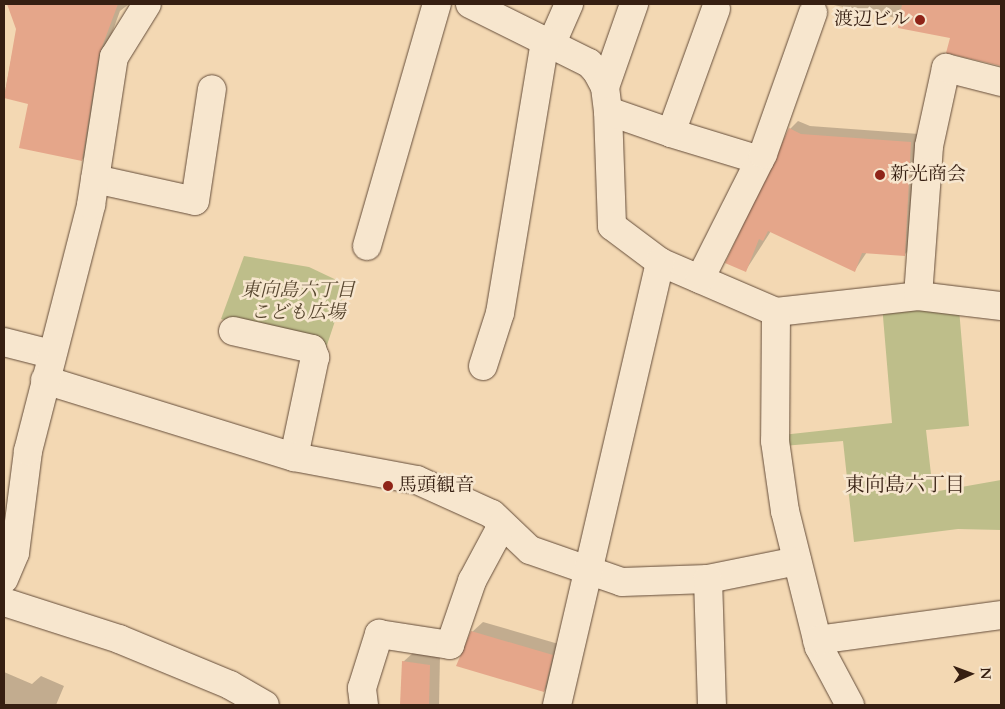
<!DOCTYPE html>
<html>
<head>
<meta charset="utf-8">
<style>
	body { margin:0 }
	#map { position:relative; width:1005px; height:709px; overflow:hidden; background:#f3d8b3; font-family:Cardo,"Noto Serif JP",serif }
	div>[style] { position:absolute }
	.green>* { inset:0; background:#bebe8a }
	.shadow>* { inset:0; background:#0003 }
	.building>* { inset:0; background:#e5a68a }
	.roads { filter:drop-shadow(0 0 1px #654d3a) drop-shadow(0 0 1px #654d3a) }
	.minor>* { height:28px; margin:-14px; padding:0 14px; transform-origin:14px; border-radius:14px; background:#f7e6ce }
	.dots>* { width:14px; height:14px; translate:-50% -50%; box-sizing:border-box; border:2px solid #f7e6ce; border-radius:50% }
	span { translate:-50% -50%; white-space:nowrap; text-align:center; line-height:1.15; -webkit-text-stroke:5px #f7e6ce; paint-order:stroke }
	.poi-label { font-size:19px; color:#361f12 }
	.right { translate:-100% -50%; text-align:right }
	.left { translate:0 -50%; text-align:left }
	.park-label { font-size:19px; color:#584730; font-style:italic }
	.neighbourhood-label { font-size:20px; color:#361f12 }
	.frame { position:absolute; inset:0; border:5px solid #361f12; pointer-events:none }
	.north { position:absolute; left:945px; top:649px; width:50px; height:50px; -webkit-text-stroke:4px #f7e6ce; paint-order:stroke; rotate:88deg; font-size:14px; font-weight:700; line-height:20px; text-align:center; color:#361f12 }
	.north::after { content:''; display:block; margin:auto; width:18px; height:22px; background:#361f12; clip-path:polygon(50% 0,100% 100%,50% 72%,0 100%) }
</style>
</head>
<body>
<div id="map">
	<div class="green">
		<div style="clip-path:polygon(244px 256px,309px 267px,347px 285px,326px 348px,221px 319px)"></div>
		<div style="clip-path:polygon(882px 305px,959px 309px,969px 426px,926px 430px,933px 492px,1001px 480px,1001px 530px,958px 529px,854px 542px,843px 441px,783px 446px,782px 435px,892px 423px)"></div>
	</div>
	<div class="shadow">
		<div style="clip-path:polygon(8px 4px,129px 4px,120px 11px,108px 44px,91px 150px,82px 160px,29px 103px,4px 97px,17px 29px)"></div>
		<div style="clip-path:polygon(829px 4px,1001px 4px,1001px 65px,948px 52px,952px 37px,901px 19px)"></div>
		<div style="clip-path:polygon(798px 121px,810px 126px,919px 134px,913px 246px,905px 254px,867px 252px,855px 270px,771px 231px,746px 270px,790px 129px)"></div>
		<div style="clip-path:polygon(483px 622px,562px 645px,554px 680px,544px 691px,472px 632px)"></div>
		<div style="clip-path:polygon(414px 652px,440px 655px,439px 705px,402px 705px,403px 662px)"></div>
		<div style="clip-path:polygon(4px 672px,32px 684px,41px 676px,64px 686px,56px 705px,4px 705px)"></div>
	</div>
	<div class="building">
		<div style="clip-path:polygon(7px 4px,118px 4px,99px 55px,82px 161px,19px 148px,28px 104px,4px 98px,16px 29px)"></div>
		<div style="clip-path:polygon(902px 4px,1001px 4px,1001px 66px,946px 53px,950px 38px,898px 28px)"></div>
		<div style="clip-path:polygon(789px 128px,801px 134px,911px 142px,905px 256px,862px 253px,855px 272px,768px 231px,763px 241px,759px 239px,746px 272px,725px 263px)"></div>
		<div style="clip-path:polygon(471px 631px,553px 655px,544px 692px,456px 666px)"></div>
		<div style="clip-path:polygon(402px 661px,430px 665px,429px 705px,400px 705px)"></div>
	</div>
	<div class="roads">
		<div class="minor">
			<div style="left:470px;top:4px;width:133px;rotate:26.4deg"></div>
			<div style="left:589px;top:63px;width:12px;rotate:48deg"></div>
			<div style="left:597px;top:72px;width:17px;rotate:62deg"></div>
			<div style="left:605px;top:87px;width:24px;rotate:83deg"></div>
			<div style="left:608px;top:111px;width:115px;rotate:88deg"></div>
			<div style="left:612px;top:226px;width:60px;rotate:36.9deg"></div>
			<div style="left:660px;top:262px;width:126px;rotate:23.3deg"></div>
			<div style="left:776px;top:312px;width:143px;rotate:-6.4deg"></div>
			<div style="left:918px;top:296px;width:84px;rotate:6.9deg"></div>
			<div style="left:551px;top:45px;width:45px;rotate:-66.3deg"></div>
			<div style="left:605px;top:87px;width:88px;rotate:-70.7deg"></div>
			<div style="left:608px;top:111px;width:67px;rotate:19.2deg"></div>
			<div style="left:671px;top:133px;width:132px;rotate:-70.1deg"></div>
			<div style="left:671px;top:133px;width:93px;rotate:16.9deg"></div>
			<div style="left:95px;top:179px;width:102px;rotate:12.4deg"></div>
			<div style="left:195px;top:201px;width:113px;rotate:-81.4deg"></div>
			<div style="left:367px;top:246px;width:252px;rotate:-73.9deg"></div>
			<div style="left:700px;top:279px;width:140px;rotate:-63.3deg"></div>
			<div style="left:763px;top:154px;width:150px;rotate:-70.5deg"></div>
			<div style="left:918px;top:296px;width:150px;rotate:-85.8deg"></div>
			<div style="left:929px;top:146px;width:80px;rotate:-77.7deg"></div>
			<div style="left:946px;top:68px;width:57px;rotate:14.3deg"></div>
			<div style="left:776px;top:312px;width:129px;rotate:90.4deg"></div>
			<div style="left:775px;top:441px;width:71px;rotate:81.9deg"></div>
			<div style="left:785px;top:511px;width:140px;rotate:76deg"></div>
			<div style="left:819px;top:647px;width:66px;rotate:61.9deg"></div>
			<div style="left:233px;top:331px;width:81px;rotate:12.8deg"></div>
			<div style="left:312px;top:349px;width:9px;rotate:69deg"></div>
			<div style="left:315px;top:357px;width:102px;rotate:101.9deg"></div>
			<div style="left:4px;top:342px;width:49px;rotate:14.3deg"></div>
			<div style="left:483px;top:366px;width:56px;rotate:-72.2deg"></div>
			<div style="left:500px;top:313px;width:277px;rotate:-80.6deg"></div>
			<div style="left:45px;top:380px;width:261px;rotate:17.2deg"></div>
			<div style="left:294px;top:457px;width:125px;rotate:10.6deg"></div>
			<div style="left:417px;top:480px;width:82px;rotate:24.4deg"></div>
			<div style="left:492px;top:514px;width:52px;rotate:43.5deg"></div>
			<div style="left:530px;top:550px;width:97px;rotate:19.2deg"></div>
			<div style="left:622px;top:582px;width:86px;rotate:-2deg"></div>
			<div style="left:708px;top:579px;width:91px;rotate:-11.4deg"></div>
			<div style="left:4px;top:579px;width:28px;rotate:-67deg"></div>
			<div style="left:15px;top:553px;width:103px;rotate:-82.7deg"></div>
			<div style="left:28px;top:451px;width:254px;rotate:-75.6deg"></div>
			<div style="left:91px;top:205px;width:150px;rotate:-81.2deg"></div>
			<div style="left:114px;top:57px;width:62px;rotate:-58.1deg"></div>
			<div style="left:708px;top:579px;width:126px;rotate:88.2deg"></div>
			<div style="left:4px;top:602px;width:121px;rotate:17.8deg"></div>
			<div style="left:119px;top:639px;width:120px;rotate:22.5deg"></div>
			<div style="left:230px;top:685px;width:40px;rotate:29.7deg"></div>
			<div style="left:817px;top:640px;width:186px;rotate:-7.7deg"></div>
			<div style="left:364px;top:705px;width:17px;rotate:-97deg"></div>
			<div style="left:362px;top:688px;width:57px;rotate:-72.5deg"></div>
			<div style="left:379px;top:634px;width:72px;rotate:8.8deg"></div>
			<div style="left:450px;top:645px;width:68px;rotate:-71deg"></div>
			<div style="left:472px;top:581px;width:64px;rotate:-61.8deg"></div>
			<div style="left:557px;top:705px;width:455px;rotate:-76.9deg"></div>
		</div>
	</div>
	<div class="dots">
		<div style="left:920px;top:20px;background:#8f2418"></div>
		<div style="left:880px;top:175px;background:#8f2418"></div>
		<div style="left:388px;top:486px;background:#8f2418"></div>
	</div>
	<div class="poi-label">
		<span class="right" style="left:910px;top:20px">渡辺ビル</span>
		<span class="left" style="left:890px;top:175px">新光商会</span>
		<span class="left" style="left:398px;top:486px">馬頭観音</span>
	</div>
	<div class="park-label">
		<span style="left:298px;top:302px">東向島六丁目<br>こども広場</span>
	</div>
	<div class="neighbourhood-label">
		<span style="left:905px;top:484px">東向島六丁目</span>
	</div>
	<div class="frame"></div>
	<div class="north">N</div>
</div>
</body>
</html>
